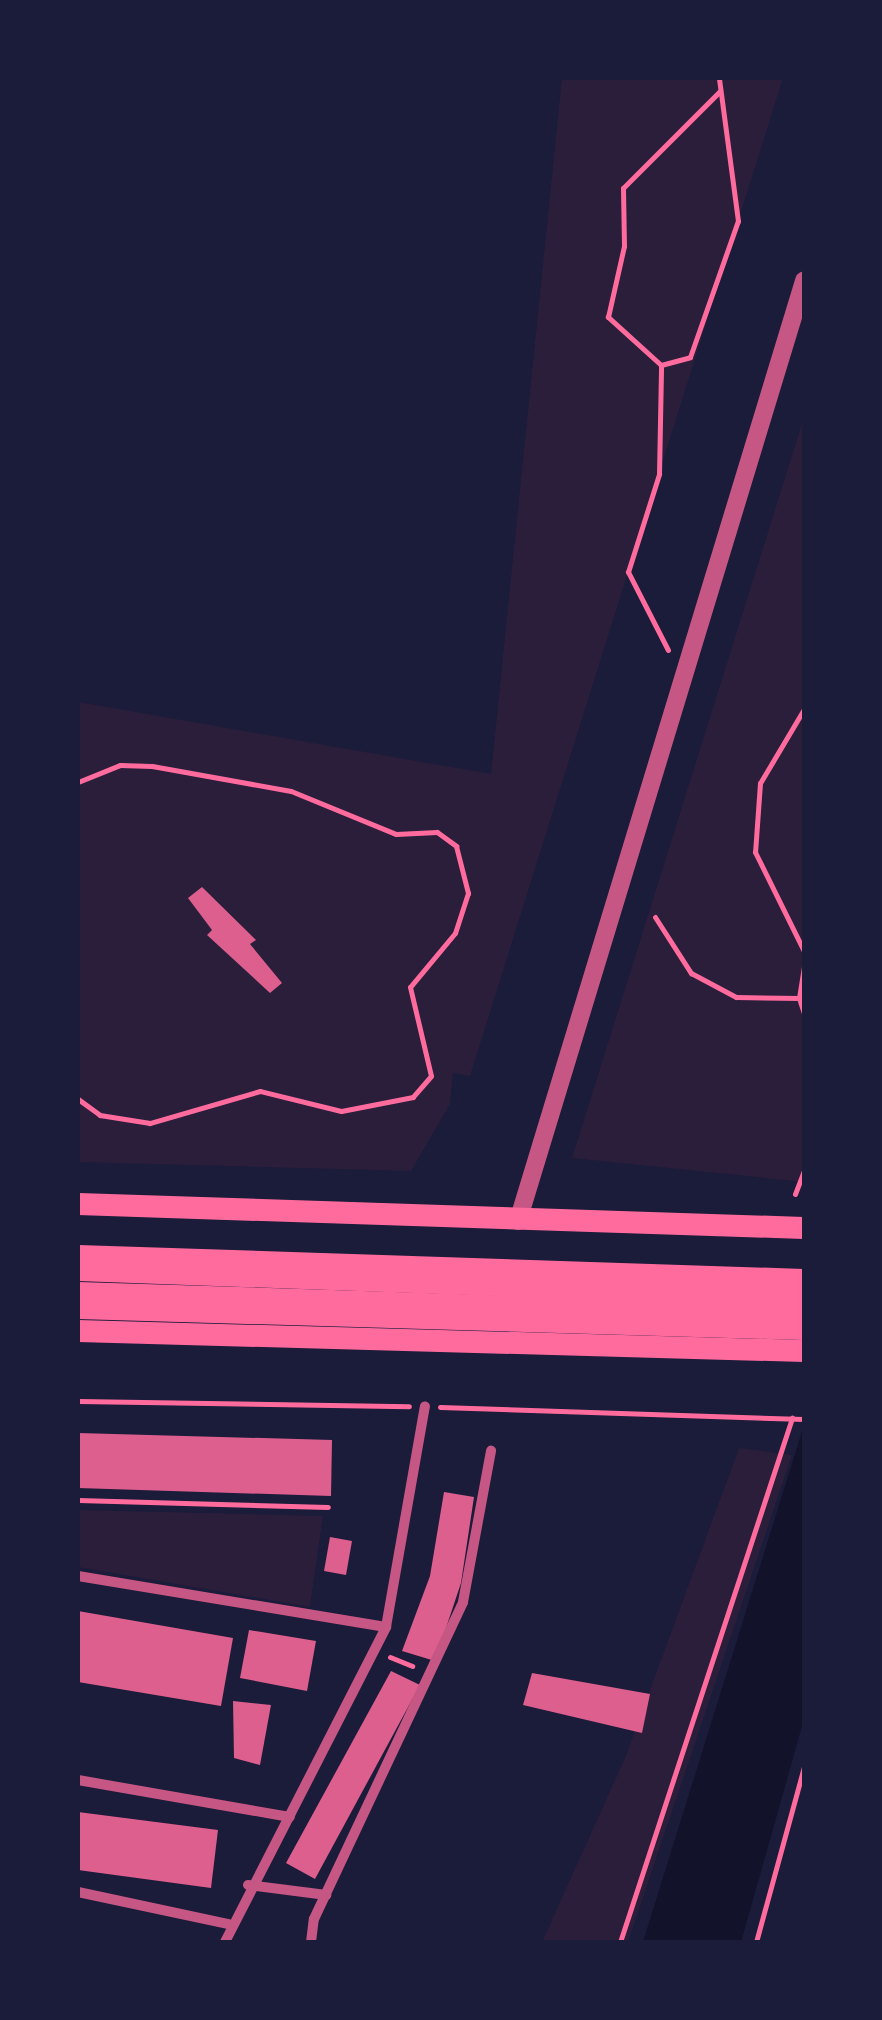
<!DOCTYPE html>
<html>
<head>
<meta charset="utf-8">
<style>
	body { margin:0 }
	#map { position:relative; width:882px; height:2020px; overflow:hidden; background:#1b1b3a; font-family:"Varela Round",sans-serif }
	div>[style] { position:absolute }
	.green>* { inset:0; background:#2a1e3b }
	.water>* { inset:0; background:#12122b }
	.building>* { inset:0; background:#dd5f8e }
	.path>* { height:5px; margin:-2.5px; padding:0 2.5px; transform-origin:2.5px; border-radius:2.5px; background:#ff6b9d }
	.minor>* { height:10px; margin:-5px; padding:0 5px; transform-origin:5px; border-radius:5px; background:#c65784 }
	.tertiary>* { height:18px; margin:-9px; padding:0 9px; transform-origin:9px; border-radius:9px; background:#c65784 }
	.primary>* { height:22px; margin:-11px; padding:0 11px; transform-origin:11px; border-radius:11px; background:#ff6b9d }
	.trunk>* { height:22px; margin:-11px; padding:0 11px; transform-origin:11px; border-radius:11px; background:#ff6b9d }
	span { translate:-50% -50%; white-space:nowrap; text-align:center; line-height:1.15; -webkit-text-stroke:9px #1b1b3a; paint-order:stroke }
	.frame { position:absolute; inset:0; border:80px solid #1b1b3a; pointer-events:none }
</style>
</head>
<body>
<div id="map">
	<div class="green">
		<div style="clip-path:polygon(562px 78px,783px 78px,470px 1076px,453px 1073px,450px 1104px,411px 1171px,78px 1162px,78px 702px,491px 774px)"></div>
		<div style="clip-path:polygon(804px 417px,804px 1182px,572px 1158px)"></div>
		<div style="clip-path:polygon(739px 1448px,792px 1455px,628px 1942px,542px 1942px,625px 1758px)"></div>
		<div style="clip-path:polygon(78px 1510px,323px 1516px,310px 1607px,78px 1567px)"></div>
	</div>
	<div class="water">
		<div style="clip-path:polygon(804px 1425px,804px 1719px,741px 1942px,643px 1942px)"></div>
	</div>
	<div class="building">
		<div style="clip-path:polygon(202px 887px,256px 940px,250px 944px,282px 983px,270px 993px,207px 935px,212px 930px,188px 898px)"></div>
		<div style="clip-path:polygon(78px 1433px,332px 1440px,331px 1496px,78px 1488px)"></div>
		<div style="clip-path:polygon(444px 1492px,474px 1497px,461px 1583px,435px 1661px,402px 1651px,430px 1576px)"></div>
		<div style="clip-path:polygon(330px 1537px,352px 1541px,346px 1575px,324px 1571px)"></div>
		<div style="clip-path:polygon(78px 1611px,233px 1638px,221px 1706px,78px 1682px)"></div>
		<div style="clip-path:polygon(249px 1630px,316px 1641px,307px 1691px,240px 1678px)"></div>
		<div style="clip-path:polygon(391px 1671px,420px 1685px,315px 1879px,286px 1863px)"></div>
		<div style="clip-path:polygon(532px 1673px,650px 1694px,642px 1733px,523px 1705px)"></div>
		<div style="clip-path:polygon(233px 1701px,271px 1705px,260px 1765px,234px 1758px)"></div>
		<div style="clip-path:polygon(78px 1812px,218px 1830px,211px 1888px,78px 1870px)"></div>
	</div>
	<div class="path">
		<div style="left:661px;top:365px;width:72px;rotate:-137.8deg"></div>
		<div style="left:608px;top:317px;width:73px;rotate:-77.3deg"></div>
		<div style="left:624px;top:246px;width:58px;rotate:-91deg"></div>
		<div style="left:623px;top:188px;width:137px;rotate:-45deg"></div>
		<div style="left:668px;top:650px;width:88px;rotate:-117.1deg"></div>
		<div style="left:628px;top:572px;width:103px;rotate:-72.4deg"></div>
		<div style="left:659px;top:474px;width:109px;rotate:-88.9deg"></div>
		<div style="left:661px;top:365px;width:30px;rotate:-15deg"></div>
		<div style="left:690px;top:357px;width:144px;rotate:-70.6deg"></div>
		<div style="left:738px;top:221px;width:144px;rotate:-97.6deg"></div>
		<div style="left:804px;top:709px;width:86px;rotate:120.7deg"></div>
		<div style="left:760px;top:783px;width:69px;rotate:94.1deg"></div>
		<div style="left:755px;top:852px;width:110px;rotate:63.7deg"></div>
		<div style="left:78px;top:782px;width:45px;rotate:-22deg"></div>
		<div style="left:120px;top:765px;width:32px;rotate:2deg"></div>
		<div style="left:152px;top:766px;width:141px;rotate:10.2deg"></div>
		<div style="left:291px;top:791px;width:113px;rotate:22.3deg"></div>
		<div style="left:396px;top:834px;width:41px;rotate:-2.8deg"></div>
		<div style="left:437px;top:832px;width:24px;rotate:36deg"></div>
		<div style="left:456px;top:846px;width:49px;rotate:75.7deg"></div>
		<div style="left:468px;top:893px;width:42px;rotate:108deg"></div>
		<div style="left:455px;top:933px;width:70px;rotate:129.8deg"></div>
		<div style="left:410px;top:987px;width:91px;rotate:76.7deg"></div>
		<div style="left:431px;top:1076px;width:28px;rotate:131deg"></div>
		<div style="left:413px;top:1097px;width:73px;rotate:169deg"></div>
		<div style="left:341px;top:1111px;width:83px;rotate:-166.1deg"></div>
		<div style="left:260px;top:1091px;width:115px;rotate:163.8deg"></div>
		<div style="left:150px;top:1123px;width:51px;rotate:-170.9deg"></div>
		<div style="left:100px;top:1115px;width:27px;rotate:-144deg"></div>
		<div style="left:655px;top:917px;width:67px;rotate:57.3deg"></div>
		<div style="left:691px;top:973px;width:51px;rotate:28.1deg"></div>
		<div style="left:736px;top:997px;width:63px;rotate:0.9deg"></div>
		<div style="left:799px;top:998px;width:32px;rotate:-81deg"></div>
		<div style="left:799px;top:998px;width:16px;rotate:72deg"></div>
		<div style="left:795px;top:1194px;width:26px;rotate:-69deg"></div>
		<div style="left:78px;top:1401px;width:331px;rotate:0.9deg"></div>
		<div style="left:440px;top:1407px;width:364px;rotate:1.9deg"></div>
		<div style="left:78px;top:1500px;width:250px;rotate:1.6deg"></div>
		<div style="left:390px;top:1657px;width:24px;rotate:22deg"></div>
		<div style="left:620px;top:1942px;width:552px;rotate:-71.83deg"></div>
		<div style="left:756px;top:1942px;width:182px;rotate:-74.7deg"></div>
	</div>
	<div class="minor">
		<div style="left:78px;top:1576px;width:312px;rotate:9.4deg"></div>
		<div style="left:78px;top:1780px;width:215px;rotate:9.9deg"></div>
		<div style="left:248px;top:1885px;width:79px;rotate:7.3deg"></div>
		<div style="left:78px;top:1892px;width:154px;rotate:12deg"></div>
		<div style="left:225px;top:1942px;width:354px;rotate:-62.9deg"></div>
		<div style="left:386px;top:1627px;width:224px;rotate:-80deg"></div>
		<div style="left:311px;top:1942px;width:23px;rotate:-83deg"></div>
		<div style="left:314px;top:1919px;width:350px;rotate:-64.8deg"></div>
		<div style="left:463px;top:1602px;width:154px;rotate:-79.5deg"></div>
	</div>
	<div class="tertiary">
		<div style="left:518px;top:1221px;width:983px;rotate:-73.08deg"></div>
	</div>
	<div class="primary">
		<div style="left:78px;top:1204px;width:726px;rotate:1.89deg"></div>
		<div style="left:78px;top:1270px;width:726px;rotate:2.05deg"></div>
		<div style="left:78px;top:1293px;width:726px;rotate:1.81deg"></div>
		<div style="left:78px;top:1331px;width:726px;rotate:1.58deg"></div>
	</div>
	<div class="trunk">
		<div style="left:78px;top:1256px;width:726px;rotate:1.89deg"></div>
		<div style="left:78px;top:1308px;width:726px;rotate:1.66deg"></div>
	</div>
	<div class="frame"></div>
</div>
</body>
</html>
